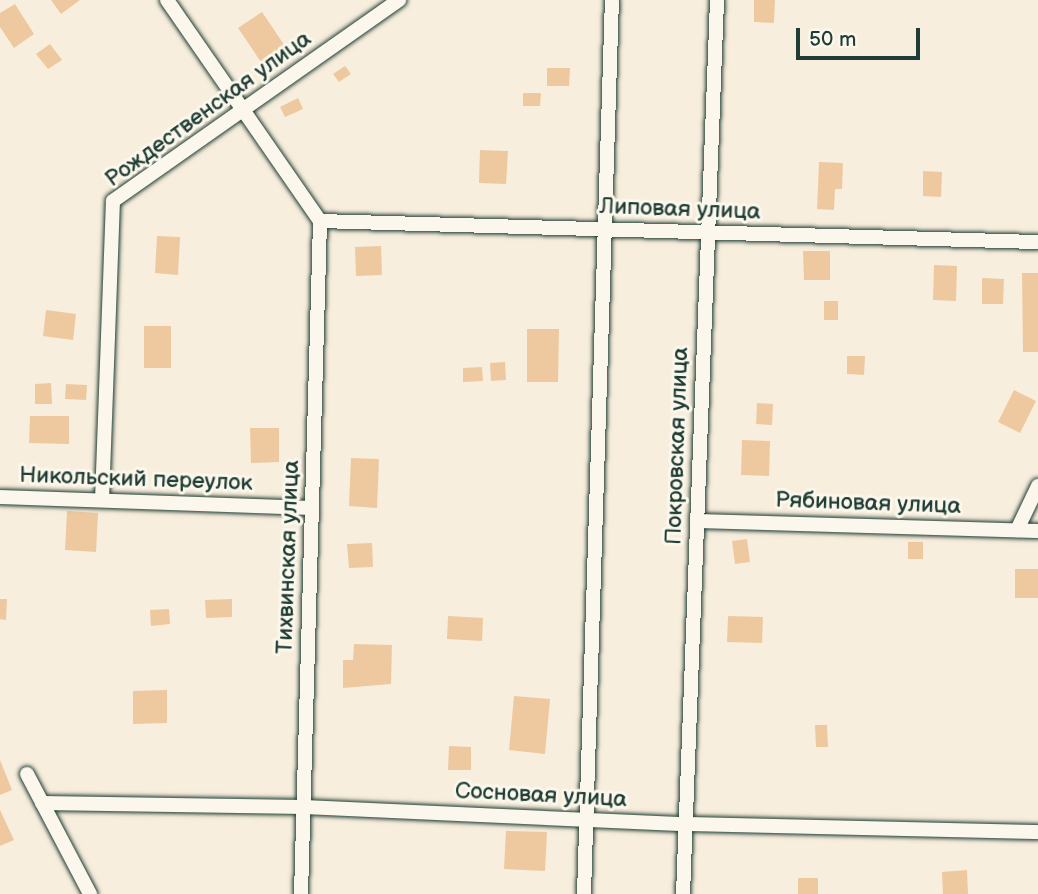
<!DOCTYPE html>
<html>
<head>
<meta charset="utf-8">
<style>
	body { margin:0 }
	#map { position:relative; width:1038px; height:894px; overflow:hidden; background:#f8eedd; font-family:"Balsamiq Sans",sans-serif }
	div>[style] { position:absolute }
	.building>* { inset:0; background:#eec99f }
	.roads { filter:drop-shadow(0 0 2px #1f3d34) drop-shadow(0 0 2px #1f3d34) }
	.street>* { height:14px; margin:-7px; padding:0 7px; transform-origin:7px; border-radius:7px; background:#fbf7ec }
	span { translate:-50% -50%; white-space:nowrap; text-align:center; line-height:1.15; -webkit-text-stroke:6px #fbf7ec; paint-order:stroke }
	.street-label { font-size:23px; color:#1f3d34 }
	.scale { position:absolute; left:796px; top:28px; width:124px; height:32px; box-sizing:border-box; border:4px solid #1f3d34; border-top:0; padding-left:9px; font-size:21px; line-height:24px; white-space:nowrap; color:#1f3d34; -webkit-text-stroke:5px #fbf7ec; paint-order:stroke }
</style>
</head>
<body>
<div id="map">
	<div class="building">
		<div style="clip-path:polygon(51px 0,80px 0,61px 14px)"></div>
		<div style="clip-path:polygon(754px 0,775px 0,774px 23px,754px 22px)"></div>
		<div style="clip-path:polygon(15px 4px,34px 34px,14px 48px,0 27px,0 13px)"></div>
		<div style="clip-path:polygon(262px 12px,285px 46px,261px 62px,238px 28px)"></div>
		<div style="clip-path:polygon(50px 44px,62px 60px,48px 69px,36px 54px)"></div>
		<div style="clip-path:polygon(345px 66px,351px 74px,339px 82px,333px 74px)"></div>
		<div style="clip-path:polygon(547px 68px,570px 68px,569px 86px,547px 86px)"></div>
		<div style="clip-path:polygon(523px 93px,541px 93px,540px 106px,523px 106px)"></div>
		<div style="clip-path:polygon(298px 98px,303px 109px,285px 117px,280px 107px)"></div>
		<div style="clip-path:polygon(480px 150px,508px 151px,506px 184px,479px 183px)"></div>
		<div style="clip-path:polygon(819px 162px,843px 163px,842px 189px,835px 189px,834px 210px,817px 209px)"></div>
		<div style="clip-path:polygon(923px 171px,942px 172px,941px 197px,923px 196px)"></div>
		<div style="clip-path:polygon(157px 236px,180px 237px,178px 275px,155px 273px)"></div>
		<div style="clip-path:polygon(381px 246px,382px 275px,356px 276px,355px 247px)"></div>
		<div style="clip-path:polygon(803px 251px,830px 251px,830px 280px,804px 280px)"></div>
		<div style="clip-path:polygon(934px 265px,957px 266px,956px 301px,933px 300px)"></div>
		<div style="clip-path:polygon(1022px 273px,1038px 273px,1038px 352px,1023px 352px)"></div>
		<div style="clip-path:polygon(982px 278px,1004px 279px,1003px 304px,982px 304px)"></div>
		<div style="clip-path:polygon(824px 301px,838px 301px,838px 320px,824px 320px)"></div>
		<div style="clip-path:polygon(46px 310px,76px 314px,73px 340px,43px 336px)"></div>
		<div style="clip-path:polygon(144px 326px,171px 326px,171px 368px,144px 368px)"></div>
		<div style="clip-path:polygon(527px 329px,559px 329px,558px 382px,527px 382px)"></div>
		<div style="clip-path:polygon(847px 356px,865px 356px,864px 375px,847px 374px)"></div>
		<div style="clip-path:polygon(505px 362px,506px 380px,491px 381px,490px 363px)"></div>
		<div style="clip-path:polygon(482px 367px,483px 381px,463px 382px,463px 368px)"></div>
		<div style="clip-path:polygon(51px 383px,52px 404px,35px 404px,35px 384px)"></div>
		<div style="clip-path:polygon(66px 384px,87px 385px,86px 400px,65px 399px)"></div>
		<div style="clip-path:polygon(1014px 390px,1036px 401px,1020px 433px,998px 422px)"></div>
		<div style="clip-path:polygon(757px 403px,773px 404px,772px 425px,756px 424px)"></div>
		<div style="clip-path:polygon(30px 416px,69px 416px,69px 444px,29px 443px)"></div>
		<div style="clip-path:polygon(250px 428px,279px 428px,279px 462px,251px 463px)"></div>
		<div style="clip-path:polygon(742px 440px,770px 441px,769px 476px,741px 475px)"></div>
		<div style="clip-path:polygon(351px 458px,379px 459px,377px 508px,349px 506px)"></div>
		<div style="clip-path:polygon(67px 511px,98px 513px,96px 552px,65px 550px)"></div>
		<div style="clip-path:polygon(747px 539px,750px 562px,735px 564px,732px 541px)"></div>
		<div style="clip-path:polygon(908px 542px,923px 542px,923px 559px,908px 559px)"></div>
		<div style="clip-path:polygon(372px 543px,373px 567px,349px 568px,347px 544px)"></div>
		<div style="clip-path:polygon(1015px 569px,1038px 569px,1038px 598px,1015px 598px)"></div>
		<div style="clip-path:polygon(0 599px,7px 599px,6px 620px,0 619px)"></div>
		<div style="clip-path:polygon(232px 599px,232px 617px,206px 618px,205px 600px)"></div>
		<div style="clip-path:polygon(169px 609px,170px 624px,151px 626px,150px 610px)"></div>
		<div style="clip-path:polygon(448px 616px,483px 618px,482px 641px,447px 639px)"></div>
		<div style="clip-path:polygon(728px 616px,763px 617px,762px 643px,727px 642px)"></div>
		<div style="clip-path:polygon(354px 644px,392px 645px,391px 684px,343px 688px,343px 660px,353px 660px)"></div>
		<div style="clip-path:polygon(167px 690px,167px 723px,133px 724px,133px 691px)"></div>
		<div style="clip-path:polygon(514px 696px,550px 699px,545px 754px,509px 750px)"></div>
		<div style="clip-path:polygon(815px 725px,827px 725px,828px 747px,816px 747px)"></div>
		<div style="clip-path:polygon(449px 746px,471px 747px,471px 770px,448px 770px)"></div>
		<div style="clip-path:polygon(0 760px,12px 790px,0 795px)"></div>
		<div style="clip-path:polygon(0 810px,14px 840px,0 846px)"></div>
		<div style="clip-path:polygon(506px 831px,547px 832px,545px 871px,504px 869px)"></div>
		<div style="clip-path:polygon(967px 870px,968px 894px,943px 894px,942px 872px)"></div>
		<div style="clip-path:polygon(798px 878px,818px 878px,818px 894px,798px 894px)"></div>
	</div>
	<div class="roads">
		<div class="street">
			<div style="left:167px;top:0;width:269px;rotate:55.3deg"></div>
			<div style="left:320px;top:221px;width:718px;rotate:1.68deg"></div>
			<div style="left:0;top:497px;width:312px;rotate:2deg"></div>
			<div style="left:102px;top:500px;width:299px;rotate:-87.9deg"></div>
			<div style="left:113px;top:201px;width:350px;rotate:-35.1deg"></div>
			<div style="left:697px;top:521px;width:341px;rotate:1.7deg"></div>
			<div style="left:1017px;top:530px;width:49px;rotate:-64.5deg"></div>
			<div style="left:27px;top:774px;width:136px;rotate:62.3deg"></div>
			<div style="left:42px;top:803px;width:262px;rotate:0.9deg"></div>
			<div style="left:304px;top:807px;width:381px;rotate:2.6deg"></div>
			<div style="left:685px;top:824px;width:353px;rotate:1.3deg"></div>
			<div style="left:301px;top:894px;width:673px;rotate:-88.38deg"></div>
			<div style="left:584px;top:894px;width:894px;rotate:-88.21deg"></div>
			<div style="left:683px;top:894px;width:895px;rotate:-87.82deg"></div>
		</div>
	</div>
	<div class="street-label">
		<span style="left:208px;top:109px;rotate:-36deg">Рождественская улица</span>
		<span style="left:680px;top:209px;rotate:2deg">Липовая улица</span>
		<span style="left:677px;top:446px;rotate:-88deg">Покровская улица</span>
		<span style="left:136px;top:479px;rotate:2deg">Никольский переулок</span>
		<span style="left:868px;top:503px;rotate:2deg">Рябиновая улица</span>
		<span style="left:288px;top:557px;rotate:-88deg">Тихвинская улица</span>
		<span style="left:541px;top:795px;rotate:3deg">Сосновая улица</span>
	</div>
	<div class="scale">50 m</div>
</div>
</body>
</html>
